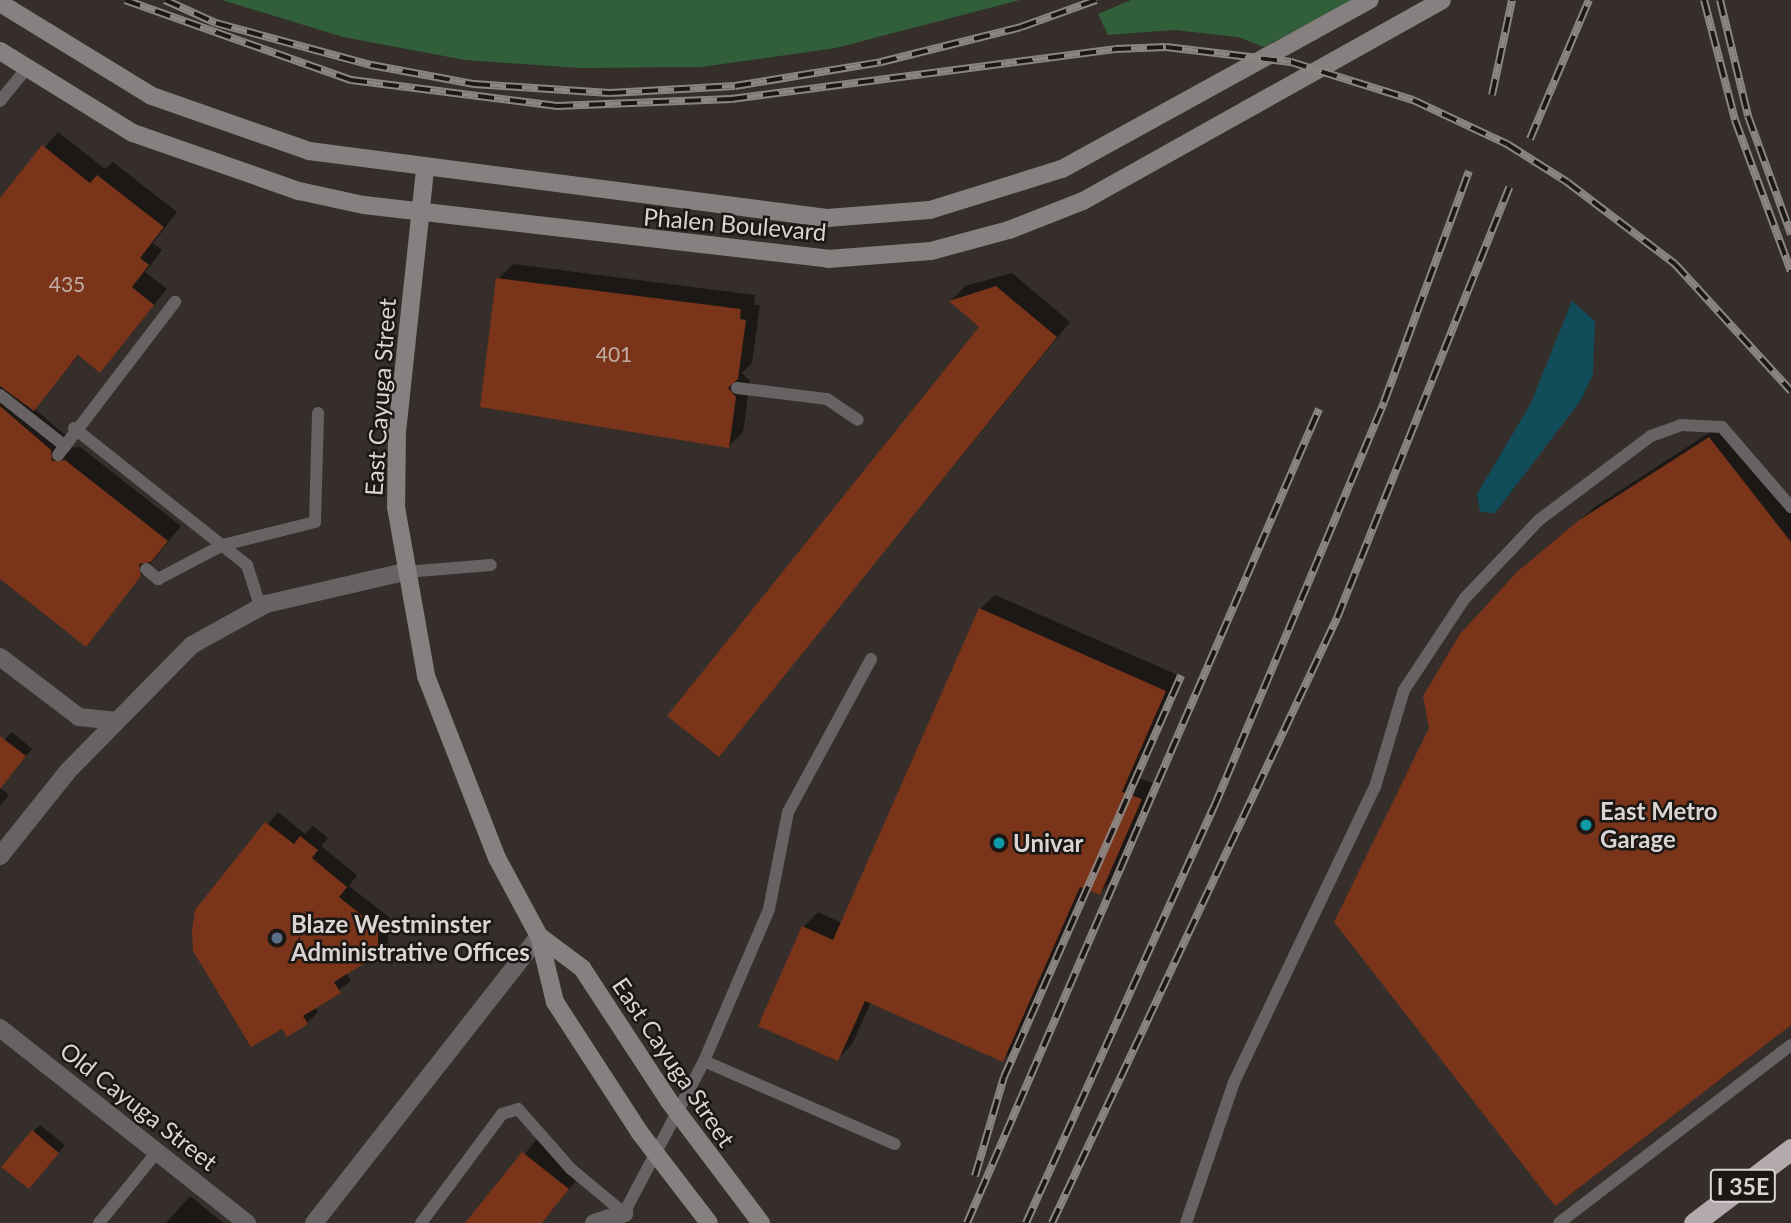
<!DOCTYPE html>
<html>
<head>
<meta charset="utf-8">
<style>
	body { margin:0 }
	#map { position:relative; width:1791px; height:1223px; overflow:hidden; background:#352e2a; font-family:Lato,sans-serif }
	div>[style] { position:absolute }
	.green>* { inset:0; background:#315f39 }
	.water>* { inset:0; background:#104c59 }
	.shadow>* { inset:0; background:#0007 }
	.building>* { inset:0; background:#79341a }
	.service>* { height:12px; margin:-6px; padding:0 6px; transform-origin:6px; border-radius:6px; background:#676364 }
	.minor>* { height:18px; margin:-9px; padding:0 9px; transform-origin:9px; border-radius:9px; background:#676364 }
	.tertiary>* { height:18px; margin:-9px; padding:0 9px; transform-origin:9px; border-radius:9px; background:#676364 }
	.secondary>* { height:18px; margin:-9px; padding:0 9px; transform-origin:9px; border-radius:9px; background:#878081 }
	.motorway>* { height:21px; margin:-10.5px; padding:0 10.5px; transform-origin:10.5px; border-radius:10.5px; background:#b4a9ac }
	.rail>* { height:8px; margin-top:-4px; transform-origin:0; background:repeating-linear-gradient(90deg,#1a1715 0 16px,#8c8682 0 32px); box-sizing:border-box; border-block:2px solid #8c8682 }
	.dots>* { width:19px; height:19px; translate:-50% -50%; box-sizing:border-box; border:4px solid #1a1715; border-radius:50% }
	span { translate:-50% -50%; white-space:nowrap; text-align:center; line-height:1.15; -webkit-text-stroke:5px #1a1715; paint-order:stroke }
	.number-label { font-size:21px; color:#c2ada4 }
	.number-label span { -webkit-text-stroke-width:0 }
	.shield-label span { padding:2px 5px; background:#1a1715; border:2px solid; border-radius:5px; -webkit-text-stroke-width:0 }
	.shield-label { font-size:23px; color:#dad5d2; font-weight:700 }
	.street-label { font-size:24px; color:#dad5d2 }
	.poi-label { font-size:24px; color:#dad5d2; font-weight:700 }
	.left { translate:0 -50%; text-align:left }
</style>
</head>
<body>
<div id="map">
	<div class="green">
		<div style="clip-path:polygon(222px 0,1020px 0,836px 48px,701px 67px,579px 68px,465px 60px,343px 37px)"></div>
		<div style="clip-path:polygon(1131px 0,1353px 0,1264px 47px,1238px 37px,1174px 30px,1108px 35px,1098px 14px)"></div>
	</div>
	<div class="water">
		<div style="clip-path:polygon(1572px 301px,1595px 321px,1593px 374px,1581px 400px,1495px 513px,1480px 512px,1477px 494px,1531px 403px)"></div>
	</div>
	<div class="shadow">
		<div style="clip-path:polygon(58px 132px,105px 169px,113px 162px,177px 212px,153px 243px,162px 250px,145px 272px,167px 289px,100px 371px,80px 354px,34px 408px,65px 435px,66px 448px,80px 447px,181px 526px,86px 644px,0 576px,0 201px)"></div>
		<div style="clip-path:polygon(513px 264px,755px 295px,754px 305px,760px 305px,752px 363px,742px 373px,750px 381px,743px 432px,729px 446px,498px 279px)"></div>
		<div style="clip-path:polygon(1012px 273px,1070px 322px,719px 755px,982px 327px,951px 301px,965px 286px)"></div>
		<div style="clip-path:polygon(1724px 423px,1791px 509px,1791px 1023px,1519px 573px,1595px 507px)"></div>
		<div style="clip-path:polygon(995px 595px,1180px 676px,1135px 777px,1156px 784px,1114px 878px,1100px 893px,1087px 888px,1017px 1046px,1003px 1060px,871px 1002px,852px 1044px,838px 1059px,803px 927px,818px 912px,842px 923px,980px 609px)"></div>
		<div style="clip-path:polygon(12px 732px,32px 749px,0 787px,0 745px)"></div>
		<div style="clip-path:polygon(0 788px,9px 795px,0 806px)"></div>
		<div style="clip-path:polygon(278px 812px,305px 834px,313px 826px,328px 838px,321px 846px,357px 875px,349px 886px,389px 917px,388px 943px,346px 973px,351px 981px,315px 1007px,318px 1012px,307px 1023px,197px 911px)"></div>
		<div style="clip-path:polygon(40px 1125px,65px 1145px,36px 1180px,33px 1132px)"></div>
		<div style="clip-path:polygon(538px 1138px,582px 1173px,542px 1223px,467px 1223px)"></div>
		<div style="clip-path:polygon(190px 1196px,223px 1223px,166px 1223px)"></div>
	</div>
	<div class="building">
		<div style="clip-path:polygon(42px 145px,90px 183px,97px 175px,164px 227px,140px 258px,149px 265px,132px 287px,154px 305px,100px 373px,78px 355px,34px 411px,0 386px,0 198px)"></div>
		<div style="clip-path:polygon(496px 278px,741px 309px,740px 319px,746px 320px,738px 379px,728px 388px,736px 397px,729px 448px,480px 407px)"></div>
		<div style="clip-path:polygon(996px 286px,1057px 337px,719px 757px,667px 716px,979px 327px,949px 301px)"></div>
		<div style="clip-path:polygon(0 406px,51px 450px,52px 461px,65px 460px,168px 541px,151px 562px,139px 564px,141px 576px,86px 647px,0 579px)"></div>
		<div style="clip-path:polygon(1709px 437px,1791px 542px,1791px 1025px,1555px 1206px,1334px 922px,1429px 728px,1423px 696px,1460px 634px,1517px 572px,1578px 521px)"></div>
		<div style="clip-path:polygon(979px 608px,1166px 691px,1122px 792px,1142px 799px,1100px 895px,1080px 887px,1003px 1062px,865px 1001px,838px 1061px,758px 1026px,802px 926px,833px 940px)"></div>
		<div style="clip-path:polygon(0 736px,26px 756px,0 789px)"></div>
		<div style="clip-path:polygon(265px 822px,294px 844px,300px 836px,318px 850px,312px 858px,347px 887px,339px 897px,378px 928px,378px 955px,334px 982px,341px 993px,303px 1016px,308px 1024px,287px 1037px,282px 1029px,251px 1047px,193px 951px,192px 931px,195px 910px)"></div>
		<div style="clip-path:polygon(32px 1130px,59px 1153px,29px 1189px,1px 1167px)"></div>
		<div style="clip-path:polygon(522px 1152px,569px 1189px,542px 1223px,465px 1223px)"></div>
	</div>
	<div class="service">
		<div style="left:0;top:101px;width:41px;rotate:-50.9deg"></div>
		<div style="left:737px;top:388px;width:91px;rotate:7deg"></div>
		<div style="left:827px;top:399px;width:37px;rotate:34deg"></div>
		<div style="left:0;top:395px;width:83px;rotate:38.1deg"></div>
		<div style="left:74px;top:428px;width:221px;rotate:38.4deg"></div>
		<div style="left:247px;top:565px;width:43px;rotate:72.4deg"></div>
		<div style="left:58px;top:455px;width:193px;rotate:-52.6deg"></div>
		<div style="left:146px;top:569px;width:16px;rotate:40deg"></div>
		<div style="left:158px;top:579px;width:73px;rotate:-27.6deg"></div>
		<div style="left:223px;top:545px;width:95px;rotate:-14deg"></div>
		<div style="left:315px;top:522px;width:109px;rotate:-88.4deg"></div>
		<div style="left:405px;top:572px;width:86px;rotate:-4.7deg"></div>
		<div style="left:704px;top:1061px;width:165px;rotate:-66.8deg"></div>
		<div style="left:769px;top:909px;width:99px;rotate:-78.9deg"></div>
		<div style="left:788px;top:812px;width:174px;rotate:-61.5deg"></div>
		<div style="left:99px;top:1223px;width:92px;rotate:-50.8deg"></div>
		<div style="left:421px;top:1223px;width:136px;rotate:-53.4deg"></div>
		<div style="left:502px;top:1114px;width:17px;rotate:-17deg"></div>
		<div style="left:518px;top:1109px;width:80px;rotate:48.5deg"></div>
		<div style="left:571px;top:1169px;width:69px;rotate:39.7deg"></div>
		<div style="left:624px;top:1213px;width:172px;rotate:-62.2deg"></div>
		<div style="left:704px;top:1061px;width:208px;rotate:23.5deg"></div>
		<div style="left:1186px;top:1223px;width:149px;rotate:-71.2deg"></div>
		<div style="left:1234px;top:1082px;width:327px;rotate:-64.5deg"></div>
		<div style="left:1375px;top:787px;width:101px;rotate:-73.4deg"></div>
		<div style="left:1404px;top:690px;width:110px;rotate:-56.5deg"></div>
		<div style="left:1465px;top:598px;width:108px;rotate:-46.5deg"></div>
		<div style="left:1539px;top:520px;width:140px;rotate:-36.9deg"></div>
		<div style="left:1651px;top:436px;width:32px;rotate:-20deg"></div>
		<div style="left:1681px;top:425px;width:41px;rotate:2.8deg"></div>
		<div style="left:1722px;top:427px;width:106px;rotate:49.2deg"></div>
		<div style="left:1559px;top:1223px;width:292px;rotate:-37.5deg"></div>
	</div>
	<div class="minor">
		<div style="left:0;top:657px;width:99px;rotate:37.2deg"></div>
		<div style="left:79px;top:717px;width:38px;rotate:6deg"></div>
		<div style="left:0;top:856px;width:109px;rotate:-51.3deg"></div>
		<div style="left:68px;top:771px;width:177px;rotate:-45.5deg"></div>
		<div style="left:192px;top:645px;width:85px;rotate:-29deg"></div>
		<div style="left:266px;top:604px;width:143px;rotate:-13deg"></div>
		<div style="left:0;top:1028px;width:315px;rotate:38.3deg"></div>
		<div style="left:594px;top:1223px;width:32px;rotate:-18deg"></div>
	</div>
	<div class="tertiary">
		<div style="left:314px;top:1223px;width:365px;rotate:-51.9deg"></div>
	</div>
	<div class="secondary">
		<div style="left:0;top:3px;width:178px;rotate:31.5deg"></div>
		<div style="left:152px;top:96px;width:166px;rotate:19.3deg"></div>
		<div style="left:309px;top:151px;width:522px;rotate:7.37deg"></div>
		<div style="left:827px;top:218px;width:103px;rotate:-4.4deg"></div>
		<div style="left:930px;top:210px;width:138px;rotate:-17.3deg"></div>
		<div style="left:1062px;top:169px;width:351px;rotate:-28.8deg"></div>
		<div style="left:0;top:51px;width:156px;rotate:31.7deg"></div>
		<div style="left:133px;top:133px;width:176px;rotate:19.3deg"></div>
		<div style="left:299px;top:191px;width:66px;rotate:12.2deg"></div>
		<div style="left:364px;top:205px;width:467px;rotate:6.6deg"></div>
		<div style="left:828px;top:259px;width:103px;rotate:-4.4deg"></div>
		<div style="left:931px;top:251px;width:81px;rotate:-15.1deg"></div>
		<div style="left:1009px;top:230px;width:79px;rotate:-21.4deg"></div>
		<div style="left:1083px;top:201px;width:411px;rotate:-29.2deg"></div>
		<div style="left:425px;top:170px;width:262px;rotate:96.1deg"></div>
		<div style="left:397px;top:430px;width:77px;rotate:90.7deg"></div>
		<div style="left:396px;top:507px;width:172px;rotate:79.9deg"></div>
		<div style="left:426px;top:676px;width:195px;rotate:68.7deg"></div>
		<div style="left:497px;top:858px;width:89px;rotate:61.7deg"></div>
		<div style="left:539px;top:936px;width:68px;rotate:76.4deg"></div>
		<div style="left:555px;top:1002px;width:156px;rotate:57deg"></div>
		<div style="left:640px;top:1133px;width:113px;rotate:52.5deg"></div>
		<div style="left:539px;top:936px;width:54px;rotate:36.7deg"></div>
		<div style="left:582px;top:968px;width:159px;rotate:56.8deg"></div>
		<div style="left:669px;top:1101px;width:153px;rotate:53deg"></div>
	</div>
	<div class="motorway">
		<div style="left:1694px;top:1223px;width:122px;rotate:-37.3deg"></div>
	</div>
	<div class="rail">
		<div style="left:125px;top:0;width:240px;rotate:19.5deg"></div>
		<div style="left:351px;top:80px;width:208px;rotate:7.2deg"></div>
		<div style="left:557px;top:106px;width:174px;rotate:-2.3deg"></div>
		<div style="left:731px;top:99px;width:387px;rotate:-7.4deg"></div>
		<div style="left:1115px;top:49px;width:51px;rotate:-2.2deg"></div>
		<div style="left:1166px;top:47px;width:126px;rotate:6.8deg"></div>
		<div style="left:1291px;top:62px;width:128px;rotate:17.3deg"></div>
		<div style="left:1413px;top:100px;width:104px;rotate:25.1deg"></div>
		<div style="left:1507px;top:144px;width:71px;rotate:32.3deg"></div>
		<div style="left:1567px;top:182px;width:136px;rotate:37.2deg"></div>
		<div style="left:1675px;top:264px;width:172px;rotate:47.6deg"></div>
		<div style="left:165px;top:0;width:56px;rotate:24.3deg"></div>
		<div style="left:216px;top:23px;width:161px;rotate:15.2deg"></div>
		<div style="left:371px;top:65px;width:105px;rotate:10.5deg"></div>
		<div style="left:474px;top:84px;width:136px;rotate:3.8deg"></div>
		<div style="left:610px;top:93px;width:125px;rotate:-3.2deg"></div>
		<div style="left:735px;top:86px;width:148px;rotate:-9.3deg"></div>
		<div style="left:881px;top:62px;width:144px;rotate:-14deg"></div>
		<div style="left:1021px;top:27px;width:80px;rotate:-19.8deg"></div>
		<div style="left:1704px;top:0;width:124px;rotate:75.5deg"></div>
		<div style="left:1735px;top:120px;width:161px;rotate:69.7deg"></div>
		<div style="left:1720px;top:0;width:119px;rotate:76.4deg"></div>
		<div style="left:1748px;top:116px;width:126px;rotate:70deg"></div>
		<div style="left:1492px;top:95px;width:97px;rotate:-78.1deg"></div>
		<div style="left:1530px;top:139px;width:151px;rotate:-67deg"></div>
		<div style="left:975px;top:1176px;width:103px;rotate:-73.7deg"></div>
		<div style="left:1004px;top:1077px;width:439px;rotate:-66.2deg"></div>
		<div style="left:967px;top:1223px;width:887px;rotate:-66.61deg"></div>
		<div style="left:1026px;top:1223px;width:457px;rotate:-65.7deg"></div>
		<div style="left:1214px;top:807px;width:439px;rotate:-67.2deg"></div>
		<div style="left:1384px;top:402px;width:246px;rotate:-69.8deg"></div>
		<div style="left:1052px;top:1223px;width:669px;rotate:-64.78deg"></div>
		<div style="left:1337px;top:618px;width:464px;rotate:-68.2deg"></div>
	</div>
	<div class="dots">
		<div style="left:1586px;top:825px;background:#0f9aa8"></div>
		<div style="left:999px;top:843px;background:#0f9aa8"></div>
		<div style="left:277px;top:938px;background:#5c6f8a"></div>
	</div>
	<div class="number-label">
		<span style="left:67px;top:284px">435</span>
		<span style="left:614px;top:354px">401</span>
	</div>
	<div class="shield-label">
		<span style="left:1743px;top:1186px">I 35E</span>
	</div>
	<div class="street-label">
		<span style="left:735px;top:224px;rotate:5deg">Phalen Boulevard</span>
		<span style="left:380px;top:397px;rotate:-86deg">East Cayuga Street</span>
		<span style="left:674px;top:1062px;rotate:56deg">East Cayuga Street</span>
		<span style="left:139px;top:1106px;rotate:38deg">Old Cayuga Street</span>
	</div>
	<div class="poi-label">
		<span class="left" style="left:1600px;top:825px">East Metro<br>Garage</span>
		<span class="left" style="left:1013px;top:843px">Univar</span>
		<span class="left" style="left:291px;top:938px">Blaze Westminster<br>Administrative Offices</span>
	</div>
</div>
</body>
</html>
